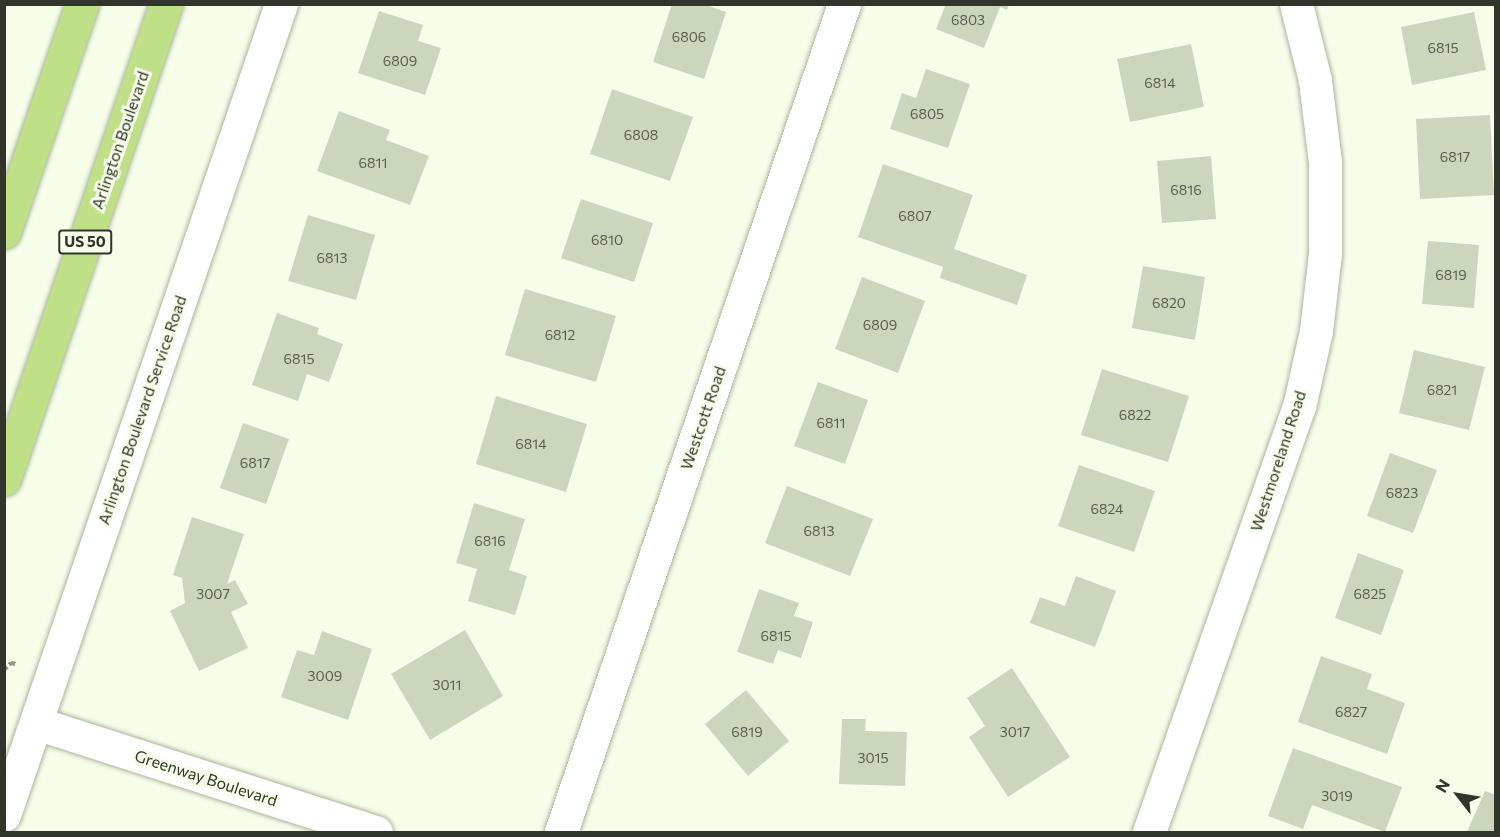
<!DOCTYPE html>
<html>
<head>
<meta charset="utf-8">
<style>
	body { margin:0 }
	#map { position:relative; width:1500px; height:837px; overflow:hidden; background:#f6feea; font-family:Commissioner,sans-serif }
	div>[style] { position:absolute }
	.building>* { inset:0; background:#ccd6bd }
	.path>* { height:4px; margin-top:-2px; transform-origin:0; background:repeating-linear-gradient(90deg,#919788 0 4.5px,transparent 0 7.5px) }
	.roads { filter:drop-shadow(0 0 2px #abb59c) drop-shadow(0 0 2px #abb59c) }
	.minor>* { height:33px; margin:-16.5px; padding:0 16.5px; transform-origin:16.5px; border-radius:16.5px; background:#fff }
	.trunk>* { height:33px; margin:-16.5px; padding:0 16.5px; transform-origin:16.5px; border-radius:16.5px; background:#c0e088 }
	span { translate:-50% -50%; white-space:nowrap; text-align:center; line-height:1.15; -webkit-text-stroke:6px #f6feea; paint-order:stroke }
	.number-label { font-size:14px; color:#585d50 }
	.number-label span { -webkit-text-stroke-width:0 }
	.shield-label span { padding:2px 4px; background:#f6feea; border:2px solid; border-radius:4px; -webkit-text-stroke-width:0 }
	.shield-label { font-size:15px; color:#31352b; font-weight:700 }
	.street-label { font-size:16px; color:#31352b }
	.frame { position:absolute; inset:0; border:6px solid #31352b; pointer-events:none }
	.north { position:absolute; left:1428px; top:765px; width:60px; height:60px; -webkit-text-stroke:4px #f6feea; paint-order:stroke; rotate:301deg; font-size:16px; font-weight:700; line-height:24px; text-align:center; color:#31352b }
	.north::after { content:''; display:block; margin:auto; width:21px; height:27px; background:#31352b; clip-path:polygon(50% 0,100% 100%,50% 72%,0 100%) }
</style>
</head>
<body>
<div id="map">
	<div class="building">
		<div style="clip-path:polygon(672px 4px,703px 4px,726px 12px,704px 79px,653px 62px)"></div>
		<div style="clip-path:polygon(946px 4px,1009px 4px,1007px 10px,1000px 7px,984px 48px,936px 29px)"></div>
		<div style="clip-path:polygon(379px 11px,423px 25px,418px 41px,441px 48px,425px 95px,358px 73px)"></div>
		<div style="clip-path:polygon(1474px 12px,1486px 70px,1412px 85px,1401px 27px)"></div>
		<div style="clip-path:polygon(1191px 44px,1204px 107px,1130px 122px,1117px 59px)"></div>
		<div style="clip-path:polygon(926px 69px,970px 84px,948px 148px,890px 129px,902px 93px,916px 98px)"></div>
		<div style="clip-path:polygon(612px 89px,693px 117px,670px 181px,590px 154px)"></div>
		<div style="clip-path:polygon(339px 111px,390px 130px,386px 140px,429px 156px,410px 205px,317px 171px)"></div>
		<div style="clip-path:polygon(1490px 115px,1494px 195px,1420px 199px,1416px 119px)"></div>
		<div style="clip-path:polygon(1211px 156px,1216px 219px,1162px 223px,1157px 161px)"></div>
		<div style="clip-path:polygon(883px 164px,973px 195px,954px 249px,1027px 275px,1017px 305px,940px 278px,943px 267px,858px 237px)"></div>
		<div style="clip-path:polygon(581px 199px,653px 223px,634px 282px,561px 258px)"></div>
		<div style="clip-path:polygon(308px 215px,375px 235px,356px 300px,288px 281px)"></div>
		<div style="clip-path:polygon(1428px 241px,1479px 245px,1474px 308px,1422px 304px)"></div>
		<div style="clip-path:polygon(1143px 266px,1205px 277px,1195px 340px,1132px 328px)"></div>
		<div style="clip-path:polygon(862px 277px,925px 301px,898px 373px,835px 349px)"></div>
		<div style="clip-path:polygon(525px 289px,616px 316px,596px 382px,505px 355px)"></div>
		<div style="clip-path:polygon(277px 313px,319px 328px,317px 334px,343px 344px,329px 382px,307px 374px,298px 401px,252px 385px)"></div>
		<div style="clip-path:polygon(1414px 350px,1485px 367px,1469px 430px,1399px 413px)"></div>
		<div style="clip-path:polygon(1102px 369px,1189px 396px,1168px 462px,1081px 435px)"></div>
		<div style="clip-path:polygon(818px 382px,868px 400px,845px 464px,794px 446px)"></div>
		<div style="clip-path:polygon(496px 396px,587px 424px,566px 492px,476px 464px)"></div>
		<div style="clip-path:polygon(243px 423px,289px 439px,266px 504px,220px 488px)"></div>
		<div style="clip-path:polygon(1390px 453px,1437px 470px,1413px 533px,1367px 516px)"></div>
		<div style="clip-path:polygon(1079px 465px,1155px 491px,1134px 552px,1058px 526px)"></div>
		<div style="clip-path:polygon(787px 486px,873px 519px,850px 576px,765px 543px)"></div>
		<div style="clip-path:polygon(474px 503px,525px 519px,509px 570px,527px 576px,515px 615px,468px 601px,477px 569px,456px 563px)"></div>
		<div style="clip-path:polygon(192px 517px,244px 534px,227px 584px,235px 580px,248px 604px,231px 612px,248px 648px,199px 671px,170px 611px,185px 603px,182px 578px,173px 575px)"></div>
		<div style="clip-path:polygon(1358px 553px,1404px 570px,1381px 635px,1335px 618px)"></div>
		<div style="clip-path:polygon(1076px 576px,1116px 591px,1095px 647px,1030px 623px,1040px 597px,1065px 606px)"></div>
		<div style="clip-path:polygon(759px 589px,799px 603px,794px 616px,813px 622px,801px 658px,778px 650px,773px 664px,737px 652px)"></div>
		<div style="clip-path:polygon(465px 630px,503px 696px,430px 740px,391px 674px)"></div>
		<div style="clip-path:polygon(322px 631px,372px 649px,348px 720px,281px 697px,297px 650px,314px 655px)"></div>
		<div style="clip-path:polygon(1321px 656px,1372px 674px,1367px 689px,1405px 703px,1387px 754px,1298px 722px)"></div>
		<div style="clip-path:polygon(1012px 668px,1070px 757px,1008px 797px,969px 737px,985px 726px,967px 698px)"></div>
		<div style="clip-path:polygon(746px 690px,789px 741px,748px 776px,705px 724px)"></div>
		<div style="clip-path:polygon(842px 719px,866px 719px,865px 731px,907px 732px,905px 786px,839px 784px)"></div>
		<div style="clip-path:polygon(1293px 748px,1402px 787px,1385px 832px,1312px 805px,1303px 829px,1268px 816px)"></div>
		<div style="clip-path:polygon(1485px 791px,1496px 795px,1496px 832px,1467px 832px)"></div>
	</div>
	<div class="path">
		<div style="left:4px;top:670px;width:10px;rotate:-45deg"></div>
		<div style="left:11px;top:663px;width:5px;rotate:11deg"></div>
	</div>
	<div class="roads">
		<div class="minor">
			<div style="left:36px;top:723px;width:357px;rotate:17.8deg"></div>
			<div style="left:4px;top:815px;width:857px;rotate:-71.14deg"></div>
			<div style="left:561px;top:832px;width:875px;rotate:-71.13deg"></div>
			<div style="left:1149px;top:832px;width:451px;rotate:-70.6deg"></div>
			<div style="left:1299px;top:407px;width:78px;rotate:-77.4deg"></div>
			<div style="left:1316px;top:331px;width:79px;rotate:-83.4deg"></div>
			<div style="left:1325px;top:253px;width:91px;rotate:-90deg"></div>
			<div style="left:1325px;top:162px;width:83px;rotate:-97deg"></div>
			<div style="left:1315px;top:80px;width:78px;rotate:-104deg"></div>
		</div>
		<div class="trunk">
			<div style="left:4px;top:232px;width:241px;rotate:-71.1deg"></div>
			<div style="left:4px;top:479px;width:502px;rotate:-71.17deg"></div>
		</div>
	</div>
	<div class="number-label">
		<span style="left:968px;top:20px">6803</span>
		<span style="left:689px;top:37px">6806</span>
		<span style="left:1443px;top:48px">6815</span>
		<span style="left:400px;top:61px">6809</span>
		<span style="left:1160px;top:83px">6814</span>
		<span style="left:927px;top:114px">6805</span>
		<span style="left:641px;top:135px">6808</span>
		<span style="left:1455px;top:157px">6817</span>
		<span style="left:373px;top:163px">6811</span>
		<span style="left:1186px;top:190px">6816</span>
		<span style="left:915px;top:216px">6807</span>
		<span style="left:607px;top:240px">6810</span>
		<span style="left:332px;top:258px">6813</span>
		<span style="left:1451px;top:275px">6819</span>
		<span style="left:1169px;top:303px">6820</span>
		<span style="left:880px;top:325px">6809</span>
		<span style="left:560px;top:335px">6812</span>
		<span style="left:299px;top:359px">6815</span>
		<span style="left:1442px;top:390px">6821</span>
		<span style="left:1135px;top:415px">6822</span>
		<span style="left:831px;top:423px">6811</span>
		<span style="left:531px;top:444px">6814</span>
		<span style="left:255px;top:463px">6817</span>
		<span style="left:1402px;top:493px">6823</span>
		<span style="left:1107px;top:509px">6824</span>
		<span style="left:819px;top:531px">6813</span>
		<span style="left:490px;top:541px">6816</span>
		<span style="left:213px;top:594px">3007</span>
		<span style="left:1370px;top:594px">6825</span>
		<span style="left:776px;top:636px">6815</span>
		<span style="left:325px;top:676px">3009</span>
		<span style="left:447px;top:685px">3011</span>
		<span style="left:1351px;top:712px">6827</span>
		<span style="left:747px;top:732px">6819</span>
		<span style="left:1015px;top:732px">3017</span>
		<span style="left:873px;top:758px">3015</span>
		<span style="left:1337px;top:796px">3019</span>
	</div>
	<div class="shield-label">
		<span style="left:85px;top:242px">US 50</span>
	</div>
	<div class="street-label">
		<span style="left:120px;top:140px;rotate:-71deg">Arlington Boulevard</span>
		<span style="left:142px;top:410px;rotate:-71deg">Arlington Boulevard Service Road</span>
		<span style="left:703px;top:418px;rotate:-71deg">Westcott Road</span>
		<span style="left:1278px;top:461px;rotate:-72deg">Westmoreland Road</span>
		<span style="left:206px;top:778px;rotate:18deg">Greenway Boulevard</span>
	</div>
	<div class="frame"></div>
	<div class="north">N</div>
</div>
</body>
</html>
